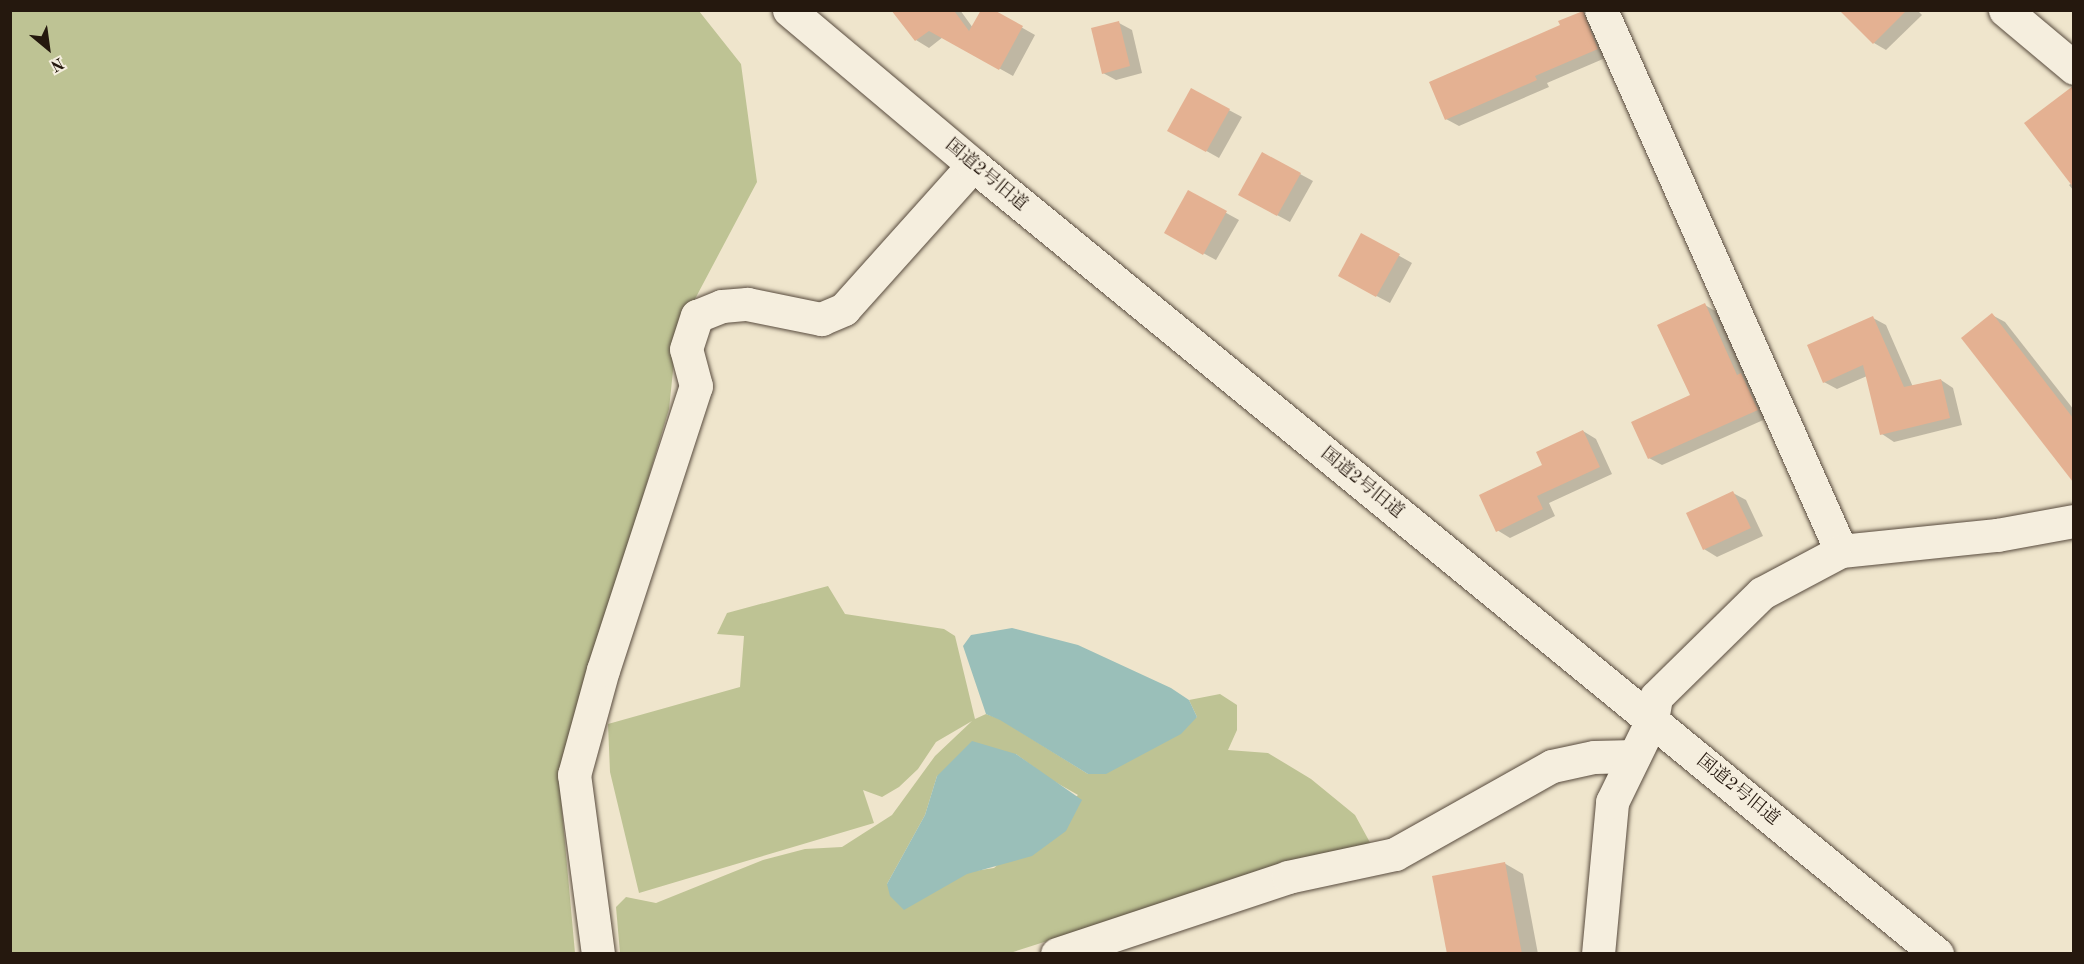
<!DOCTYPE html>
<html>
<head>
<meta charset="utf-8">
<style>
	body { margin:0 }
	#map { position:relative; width:2084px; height:964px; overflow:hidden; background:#efe5cc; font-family:"Old Standard TT","Noto Serif JP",serif }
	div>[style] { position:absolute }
	.green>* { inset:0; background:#bec394 }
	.water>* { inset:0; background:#9abfb9 }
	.shadow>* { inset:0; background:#0003 }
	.building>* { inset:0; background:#e4b192 }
	.roads { filter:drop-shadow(0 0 2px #584b3e) drop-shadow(0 0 2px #584b3e) }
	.street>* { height:33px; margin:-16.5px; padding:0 16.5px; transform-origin:16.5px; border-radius:16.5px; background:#f5eede }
	.secondary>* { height:33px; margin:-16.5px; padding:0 16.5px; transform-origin:16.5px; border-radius:16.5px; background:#f5eede }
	span { translate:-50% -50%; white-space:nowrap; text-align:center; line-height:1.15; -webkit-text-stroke:4.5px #f5eede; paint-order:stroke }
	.street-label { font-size:18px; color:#25180e }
	.frame { position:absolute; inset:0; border:12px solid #25180e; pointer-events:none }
	.north { position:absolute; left:18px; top:18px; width:60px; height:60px; -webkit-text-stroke:4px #f5eede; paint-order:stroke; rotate:151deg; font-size:16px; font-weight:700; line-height:24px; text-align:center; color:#25180e }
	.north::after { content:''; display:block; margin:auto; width:21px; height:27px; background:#25180e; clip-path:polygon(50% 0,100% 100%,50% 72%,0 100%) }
</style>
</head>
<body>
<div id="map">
	<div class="green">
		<div style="clip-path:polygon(10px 11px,699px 11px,741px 64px,757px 182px,677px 333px,669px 409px,559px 777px,575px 953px,11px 953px)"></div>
		<div style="clip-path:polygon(evenodd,828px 586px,845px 614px,944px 629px,955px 636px,975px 719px,986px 714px,1000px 719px,1088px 774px,1197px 717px,1189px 700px,1220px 694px,1237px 705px,1237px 730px,1228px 750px,1268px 753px,1311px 779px,1355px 815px,1373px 848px,1066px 935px,1010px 953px,620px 953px,616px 907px,626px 897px,656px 903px,763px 860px,805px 849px,842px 847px,892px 815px,935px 756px,972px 721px,936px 742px,918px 769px,899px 787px,882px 797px,863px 790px,874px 823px,639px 893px,610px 772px,608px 724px,740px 687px,744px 636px,717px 634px,727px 613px,828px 586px,1016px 754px,1050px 779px,1078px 795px,994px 868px,887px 884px,925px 815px,937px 776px,1016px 754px)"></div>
	</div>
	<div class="water">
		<div style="clip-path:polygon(1012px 628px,1078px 645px,1171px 688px,1189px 700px,1197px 717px,1181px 734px,1106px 774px,1088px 774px,1000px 720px,986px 714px,963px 646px,971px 635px)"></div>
		<div style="clip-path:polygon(972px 741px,1016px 754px,1082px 800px,1066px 831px,1032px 856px,967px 874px,904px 910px,890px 896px,887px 884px,925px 815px,937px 776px)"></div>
	</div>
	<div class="shadow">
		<div style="clip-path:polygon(894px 10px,960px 10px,973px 28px,991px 10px,1035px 35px,1013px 76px,943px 37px,929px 48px,916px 40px)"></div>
		<div style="clip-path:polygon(1841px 10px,1917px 10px,1922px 15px,1886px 50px,1874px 43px)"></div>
		<div style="clip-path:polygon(1583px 12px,1595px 20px,1610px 56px,1547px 83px,1549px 87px,1459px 126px,1446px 119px)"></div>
		<div style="clip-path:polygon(1119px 23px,1132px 30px,1142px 73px,1116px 80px,1103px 73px)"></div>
		<div style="clip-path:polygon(1191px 90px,1242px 117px,1219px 158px,1169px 130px)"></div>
		<div style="clip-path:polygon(2065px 93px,2074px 98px,2074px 191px,2069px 185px,2072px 183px)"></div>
		<div style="clip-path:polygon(1300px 174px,1313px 181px,1290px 222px,1253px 202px)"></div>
		<div style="clip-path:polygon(1188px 192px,1239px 220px,1216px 260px,1166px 233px)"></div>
		<div style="clip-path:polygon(1362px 235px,1412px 263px,1390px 303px,1352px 283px)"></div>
		<div style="clip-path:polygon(1705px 305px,1717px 312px,1770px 417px,1662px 465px,1649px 458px,1692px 395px)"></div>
		<div style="clip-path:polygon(1992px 315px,2005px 322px,2074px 410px,2074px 479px,1963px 338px)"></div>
		<div style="clip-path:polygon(1873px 318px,1886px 325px,1913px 387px,1941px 380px,1953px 388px,1962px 425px,1894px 442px,1882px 434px,1867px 376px,1837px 389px,1824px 382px)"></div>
		<div style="clip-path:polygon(1583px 431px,1596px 439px,1612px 474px,1549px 503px,1555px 516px,1510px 538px,1497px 530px,1544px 466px)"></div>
		<div style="clip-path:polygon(1733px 493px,1746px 500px,1763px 536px,1717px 557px,1704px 549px)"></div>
		<div style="clip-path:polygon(1504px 863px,1523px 874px,1538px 954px,1448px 954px)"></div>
	</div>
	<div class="building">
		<div style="clip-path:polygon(891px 10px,957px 10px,955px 12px,969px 31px,981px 10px,994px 10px,1023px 26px,999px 70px,929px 31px,915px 41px)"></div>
		<div style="clip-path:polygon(1839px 10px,1907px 10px,1873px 44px)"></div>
		<div style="clip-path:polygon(1583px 11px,1598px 49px,1535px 76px,1537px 80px,1445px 120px,1429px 82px,1560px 25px,1558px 21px)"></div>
		<div style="clip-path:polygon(1119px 21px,1130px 66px,1102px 74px,1091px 28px)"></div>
		<div style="clip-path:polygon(2073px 86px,2073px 187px,2024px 123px)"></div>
		<div style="clip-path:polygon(1191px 88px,1230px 109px,1206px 152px,1167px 131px)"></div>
		<div style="clip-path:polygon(1262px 152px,1301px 173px,1277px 216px,1238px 195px)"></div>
		<div style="clip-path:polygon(1188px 190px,1227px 211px,1203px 255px,1164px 233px)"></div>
		<div style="clip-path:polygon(1361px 233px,1400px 254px,1376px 297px,1338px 276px)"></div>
		<div style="clip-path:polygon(1705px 303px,1737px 375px,1741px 373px,1758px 410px,1648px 459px,1631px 422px,1690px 395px,1657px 325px)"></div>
		<div style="clip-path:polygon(1992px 313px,2073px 418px,2073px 482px,1961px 338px)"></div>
		<div style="clip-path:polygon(1873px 316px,1904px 387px,1941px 379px,1950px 418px,1880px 435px,1863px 365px,1823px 383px,1807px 345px)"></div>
		<div style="clip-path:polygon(1583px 430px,1600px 467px,1537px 496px,1543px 509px,1496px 532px,1479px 495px,1542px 465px,1536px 452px)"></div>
		<div style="clip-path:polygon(1733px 491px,1751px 528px,1703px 550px,1686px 513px)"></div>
		<div style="clip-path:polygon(1505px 862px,1522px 954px,1447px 954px,1432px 876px)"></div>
	</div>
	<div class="roads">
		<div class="street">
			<div style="left:1601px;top:10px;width:592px;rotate:66.08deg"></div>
			<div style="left:2005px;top:10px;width:90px;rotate:40deg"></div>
			<div style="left:598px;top:954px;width:181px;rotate:-97.6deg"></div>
			<div style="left:574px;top:775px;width:109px;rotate:-74.6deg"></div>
			<div style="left:603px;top:670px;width:299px;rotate:-71.9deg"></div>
			<div style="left:696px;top:386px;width:38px;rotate:-105deg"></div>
			<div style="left:686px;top:349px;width:35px;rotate:-72deg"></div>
			<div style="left:697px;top:316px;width:27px;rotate:-22deg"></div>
			<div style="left:722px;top:306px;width:25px;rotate:-5deg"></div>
			<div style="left:747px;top:304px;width:76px;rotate:11.5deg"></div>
			<div style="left:821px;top:319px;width:25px;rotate:-23deg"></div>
			<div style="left:844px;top:309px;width:193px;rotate:-48.1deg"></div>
			<div style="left:1057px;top:954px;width:243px;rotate:-18.4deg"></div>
			<div style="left:1288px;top:877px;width:109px;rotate:-12.1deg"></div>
			<div style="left:1395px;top:854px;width:180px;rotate:-29.3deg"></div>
			<div style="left:1552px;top:766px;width:43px;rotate:-12.1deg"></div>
			<div style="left:1594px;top:757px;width:40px;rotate:-1.4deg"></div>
			<div style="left:1598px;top:954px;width:153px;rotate:-84.7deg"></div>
			<div style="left:1612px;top:802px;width:91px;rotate:-64deg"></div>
			<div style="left:1652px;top:720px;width:23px;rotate:-80deg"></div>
			<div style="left:1656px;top:697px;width:148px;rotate:-44.5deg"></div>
			<div style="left:1762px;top:593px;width:89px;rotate:-28deg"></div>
			<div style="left:1841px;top:551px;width:157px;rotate:-5.9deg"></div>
			<div style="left:1997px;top:535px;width:78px;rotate:-10.3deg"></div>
		</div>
		<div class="secondary">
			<div style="left:789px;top:10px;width:241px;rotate:40.1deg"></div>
			<div style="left:973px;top:165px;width:1246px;rotate:39.3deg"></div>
		</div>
	</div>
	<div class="street-label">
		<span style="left:986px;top:175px;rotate:40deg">国道2号旧道</span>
		<span style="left:1362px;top:483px;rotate:39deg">国道2号旧道</span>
		<span style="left:1738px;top:790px;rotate:39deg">国道2号旧道</span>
	</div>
	<div class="frame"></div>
	<div class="north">N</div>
</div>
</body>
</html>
